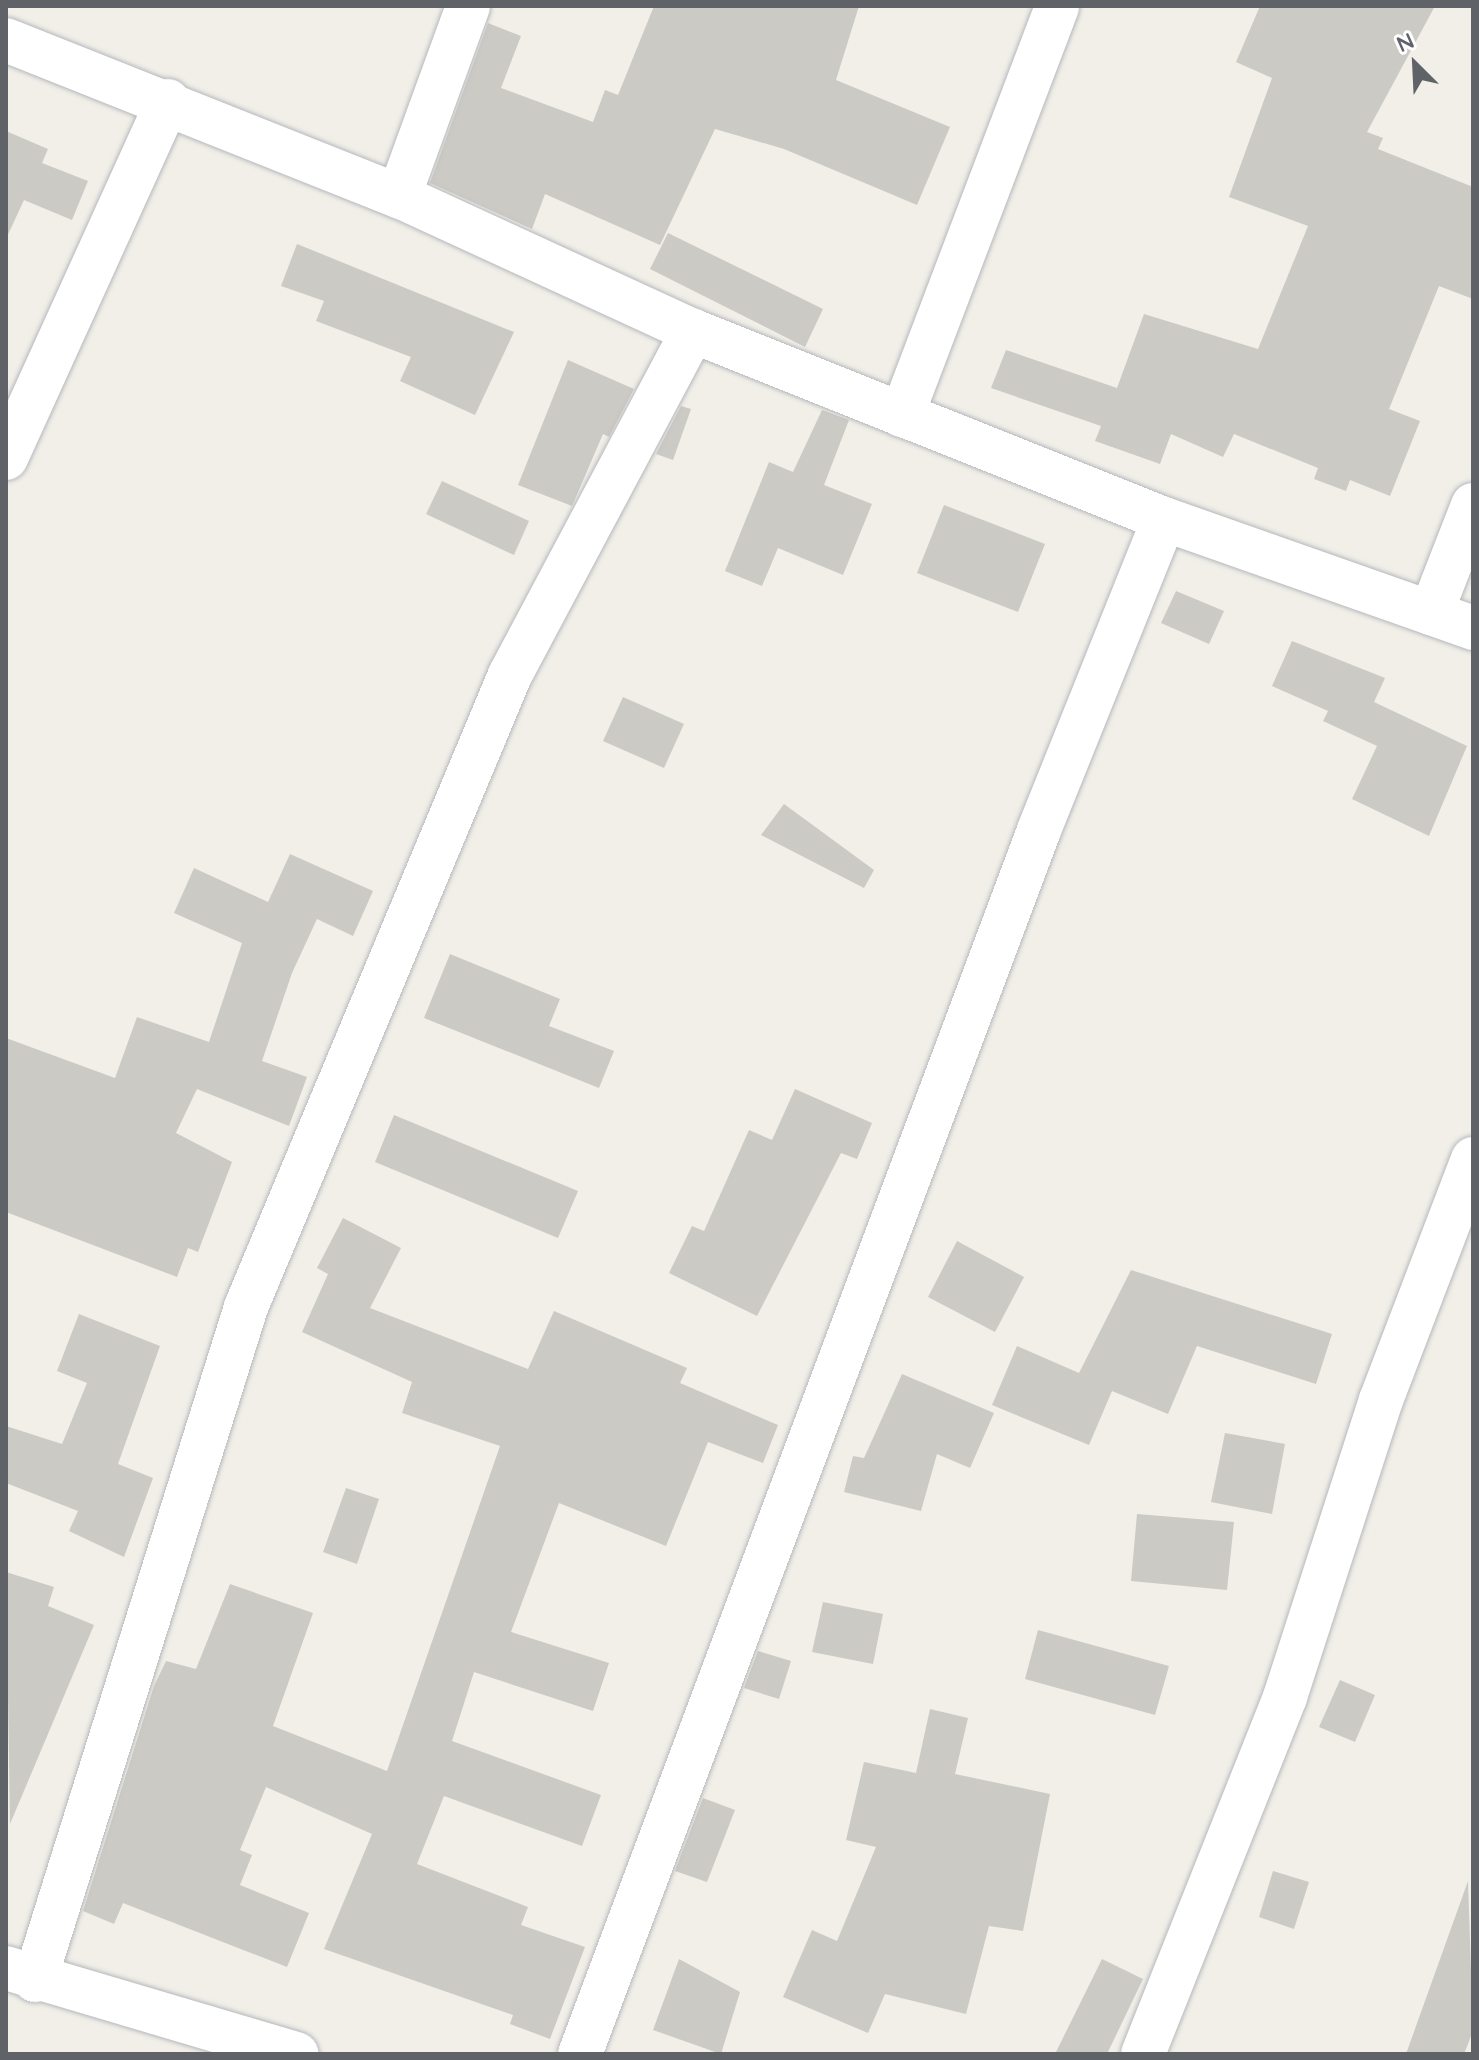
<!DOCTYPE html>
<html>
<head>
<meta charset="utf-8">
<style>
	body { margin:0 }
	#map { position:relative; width:1479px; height:2060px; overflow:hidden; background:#f1efe8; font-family:Quicksand,sans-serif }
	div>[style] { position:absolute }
	.building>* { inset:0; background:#cccac5 }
	.roads { filter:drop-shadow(0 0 2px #b5b8bc) drop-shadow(0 0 2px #b5b8bc) }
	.minor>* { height:44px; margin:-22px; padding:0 22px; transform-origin:22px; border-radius:22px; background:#fff }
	span { translate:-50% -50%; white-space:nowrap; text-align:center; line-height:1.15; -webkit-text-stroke:6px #fff; paint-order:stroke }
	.frame { position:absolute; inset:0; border:8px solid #5f6368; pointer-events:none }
	.north { position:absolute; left:1375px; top:24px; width:80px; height:80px; -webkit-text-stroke:6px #fff; paint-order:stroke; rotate:336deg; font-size:22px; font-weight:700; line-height:32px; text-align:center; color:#5f6368 }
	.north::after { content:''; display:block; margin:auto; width:28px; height:36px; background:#5f6368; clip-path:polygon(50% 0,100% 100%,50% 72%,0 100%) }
</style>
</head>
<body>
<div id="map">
	<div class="building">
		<div style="clip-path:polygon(654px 6px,859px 6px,836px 80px,950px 127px,917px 205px,784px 149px,715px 129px,660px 245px,545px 194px,532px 229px,430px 183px,488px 23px,521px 36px,501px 88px,593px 122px,605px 90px,618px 95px)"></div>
		<div style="clip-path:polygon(1260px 6px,1435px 6px,1367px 132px,1383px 138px,1378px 149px,1473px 187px,1473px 299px,1439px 286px,1389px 409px,1420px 421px,1390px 496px,1350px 480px,1346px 491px,1314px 479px,1318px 468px,1234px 434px,1223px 457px,1171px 434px,1160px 464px,1095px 441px,1101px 426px,991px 388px,1006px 350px,1117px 388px,1144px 314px,1258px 349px,1308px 226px,1229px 197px,1272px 78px,1236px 62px)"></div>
		<div style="clip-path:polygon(6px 131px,48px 149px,42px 163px,88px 181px,72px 220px,24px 200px,6px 239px)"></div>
		<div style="clip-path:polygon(668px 233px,823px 309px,805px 347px,650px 269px)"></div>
		<div style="clip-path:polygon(297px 244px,514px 332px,475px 415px,400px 381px,411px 357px,316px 321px,324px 301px,281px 286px)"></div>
		<div style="clip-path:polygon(568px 360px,634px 389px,609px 437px,603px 434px,572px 506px,518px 485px)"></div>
		<div style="clip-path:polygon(681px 406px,691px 409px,673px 460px,656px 454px)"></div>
		<div style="clip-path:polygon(822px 410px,849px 420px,824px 485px,872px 504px,843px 575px,778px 548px,762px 586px,725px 571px,769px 462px,793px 472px)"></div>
		<div style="clip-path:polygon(442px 481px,529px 521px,514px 555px,426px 514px)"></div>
		<div style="clip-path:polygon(944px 505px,1045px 544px,1018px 612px,917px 573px)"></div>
		<div style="clip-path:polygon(1176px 591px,1224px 611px,1209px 644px,1161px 623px)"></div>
		<div style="clip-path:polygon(1292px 641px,1385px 678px,1374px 702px,1467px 746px,1429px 836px,1352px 799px,1377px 746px,1323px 721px,1328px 711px,1272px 686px)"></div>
		<div style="clip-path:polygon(623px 697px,684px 724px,664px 768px,603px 741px)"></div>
		<div style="clip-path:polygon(784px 804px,874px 870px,864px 888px,761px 835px)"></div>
		<div style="clip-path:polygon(290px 854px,373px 891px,353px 936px,317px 919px,292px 973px,262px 1061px,307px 1077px,289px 1126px,197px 1089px,176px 1133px,232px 1162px,198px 1252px,188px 1248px,177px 1277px,6px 1212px,6px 1038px,115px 1078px,137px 1017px,209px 1042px,242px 943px,174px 913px,194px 868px,268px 902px)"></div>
		<div style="clip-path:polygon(450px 954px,560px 999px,549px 1026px,614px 1051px,599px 1088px,424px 1018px)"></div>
		<div style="clip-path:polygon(795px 1089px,872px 1123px,857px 1159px,841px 1153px,757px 1316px,669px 1273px,692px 1226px,704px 1231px,749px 1130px,772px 1140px)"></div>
		<div style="clip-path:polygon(394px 1115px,578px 1191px,558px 1238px,375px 1162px)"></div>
		<div style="clip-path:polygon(343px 1218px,401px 1248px,370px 1308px,528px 1369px,554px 1311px,687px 1368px,680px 1383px,778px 1425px,763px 1463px,708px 1442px,666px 1546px,559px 1503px,511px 1632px,609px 1663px,593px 1711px,474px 1672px,452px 1741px,601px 1795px,582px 1846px,444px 1796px,417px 1864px,528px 1907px,521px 1925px,585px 1947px,550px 2039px,510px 2024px,513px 2015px,324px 1949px,372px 1834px,266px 1787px,240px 1850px,252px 1855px,240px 1885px,309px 1913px,287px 1967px,123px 1903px,114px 1924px,83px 1911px,154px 1686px,166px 1661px,196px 1669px,230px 1584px,313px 1613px,273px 1726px,387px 1771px,500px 1446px,402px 1413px,412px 1382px,302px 1332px,328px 1274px,317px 1268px)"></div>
		<div style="clip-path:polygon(957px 1241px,1024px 1277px,995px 1332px,928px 1297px)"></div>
		<div style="clip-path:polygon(1131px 1270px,1332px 1334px,1316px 1384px,1197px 1346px,1168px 1414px,1112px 1391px,1089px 1445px,992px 1405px,1017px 1346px,1079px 1373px)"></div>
		<div style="clip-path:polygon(79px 1314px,160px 1346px,118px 1464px,153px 1478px,124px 1557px,69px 1531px,78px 1511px,6px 1483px,6px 1426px,62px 1444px,87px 1383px,57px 1371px)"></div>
		<div style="clip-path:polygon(902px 1374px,994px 1413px,970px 1468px,937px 1454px,921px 1511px,844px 1492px,853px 1456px,864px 1458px)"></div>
		<div style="clip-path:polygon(1225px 1433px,1285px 1444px,1272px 1514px,1211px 1502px)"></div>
		<div style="clip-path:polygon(346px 1488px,379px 1499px,357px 1564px,323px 1552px)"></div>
		<div style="clip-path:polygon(1137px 1514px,1234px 1522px,1227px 1590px,1131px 1581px)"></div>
		<div style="clip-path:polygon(6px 1572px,54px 1587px,48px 1606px,94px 1625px,10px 1824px)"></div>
		<div style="clip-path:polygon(823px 1602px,883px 1614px,873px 1664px,812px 1652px)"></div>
		<div style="clip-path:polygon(1038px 1630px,1169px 1666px,1155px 1715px,1025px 1679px)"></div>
		<div style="clip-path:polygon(758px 1651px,791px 1661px,779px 1699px,744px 1688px)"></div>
		<div style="clip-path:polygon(1340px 1680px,1375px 1695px,1355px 1742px,1319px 1727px)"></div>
		<div style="clip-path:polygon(930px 1709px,968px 1718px,955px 1774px,1050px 1794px,1023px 1931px,989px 1926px,966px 2014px,885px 1994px,868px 2033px,783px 1997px,812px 1930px,837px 1941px,876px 1847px,846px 1840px,864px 1762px,916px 1773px)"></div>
		<div style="clip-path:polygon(703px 1798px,735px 1810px,707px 1882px,675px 1871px)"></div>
		<div style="clip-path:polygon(1273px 1871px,1309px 1882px,1294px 1929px,1259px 1917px)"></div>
		<div style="clip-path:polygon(1468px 1881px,1473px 2031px,1464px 2054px,1406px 2054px)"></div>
		<div style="clip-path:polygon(679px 1959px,740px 1992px,721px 2054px,653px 2030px)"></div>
		<div style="clip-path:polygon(1102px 1959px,1143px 1979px,1107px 2054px,1055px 2054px)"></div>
	</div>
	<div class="roads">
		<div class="minor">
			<div style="left:6px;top:40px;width:423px;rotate:21.7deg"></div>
			<div style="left:399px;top:196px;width:324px;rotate:24.7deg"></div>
			<div style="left:693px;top:331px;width:507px;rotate:21.76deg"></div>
			<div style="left:1164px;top:519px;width:328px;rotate:19.4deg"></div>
			<div style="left:399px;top:196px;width:202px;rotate:-70deg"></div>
			<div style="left:902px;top:415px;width:437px;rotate:-69.2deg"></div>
			<div style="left:6px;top:458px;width:392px;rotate:-65.6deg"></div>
			<div style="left:1431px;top:613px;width:116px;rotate:-68.7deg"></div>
			<div style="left:6px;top:1968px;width:303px;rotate:16.5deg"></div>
			<div style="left:35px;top:1980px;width:705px;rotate:-72.59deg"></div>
			<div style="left:246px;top:1307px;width:685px;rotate:-67.33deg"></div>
			<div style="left:510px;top:675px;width:390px;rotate:-62deg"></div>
			<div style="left:580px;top:2054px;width:1307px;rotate:-69.44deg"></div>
			<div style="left:1039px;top:830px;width:335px;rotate:-68.1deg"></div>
			<div style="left:1143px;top:2054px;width:384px;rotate:-68.3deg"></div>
			<div style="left:1285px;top:1697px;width:312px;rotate:-72.1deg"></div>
			<div style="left:1381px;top:1400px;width:258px;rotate:-69.1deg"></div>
		</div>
	</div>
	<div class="frame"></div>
	<div class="north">N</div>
</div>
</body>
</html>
